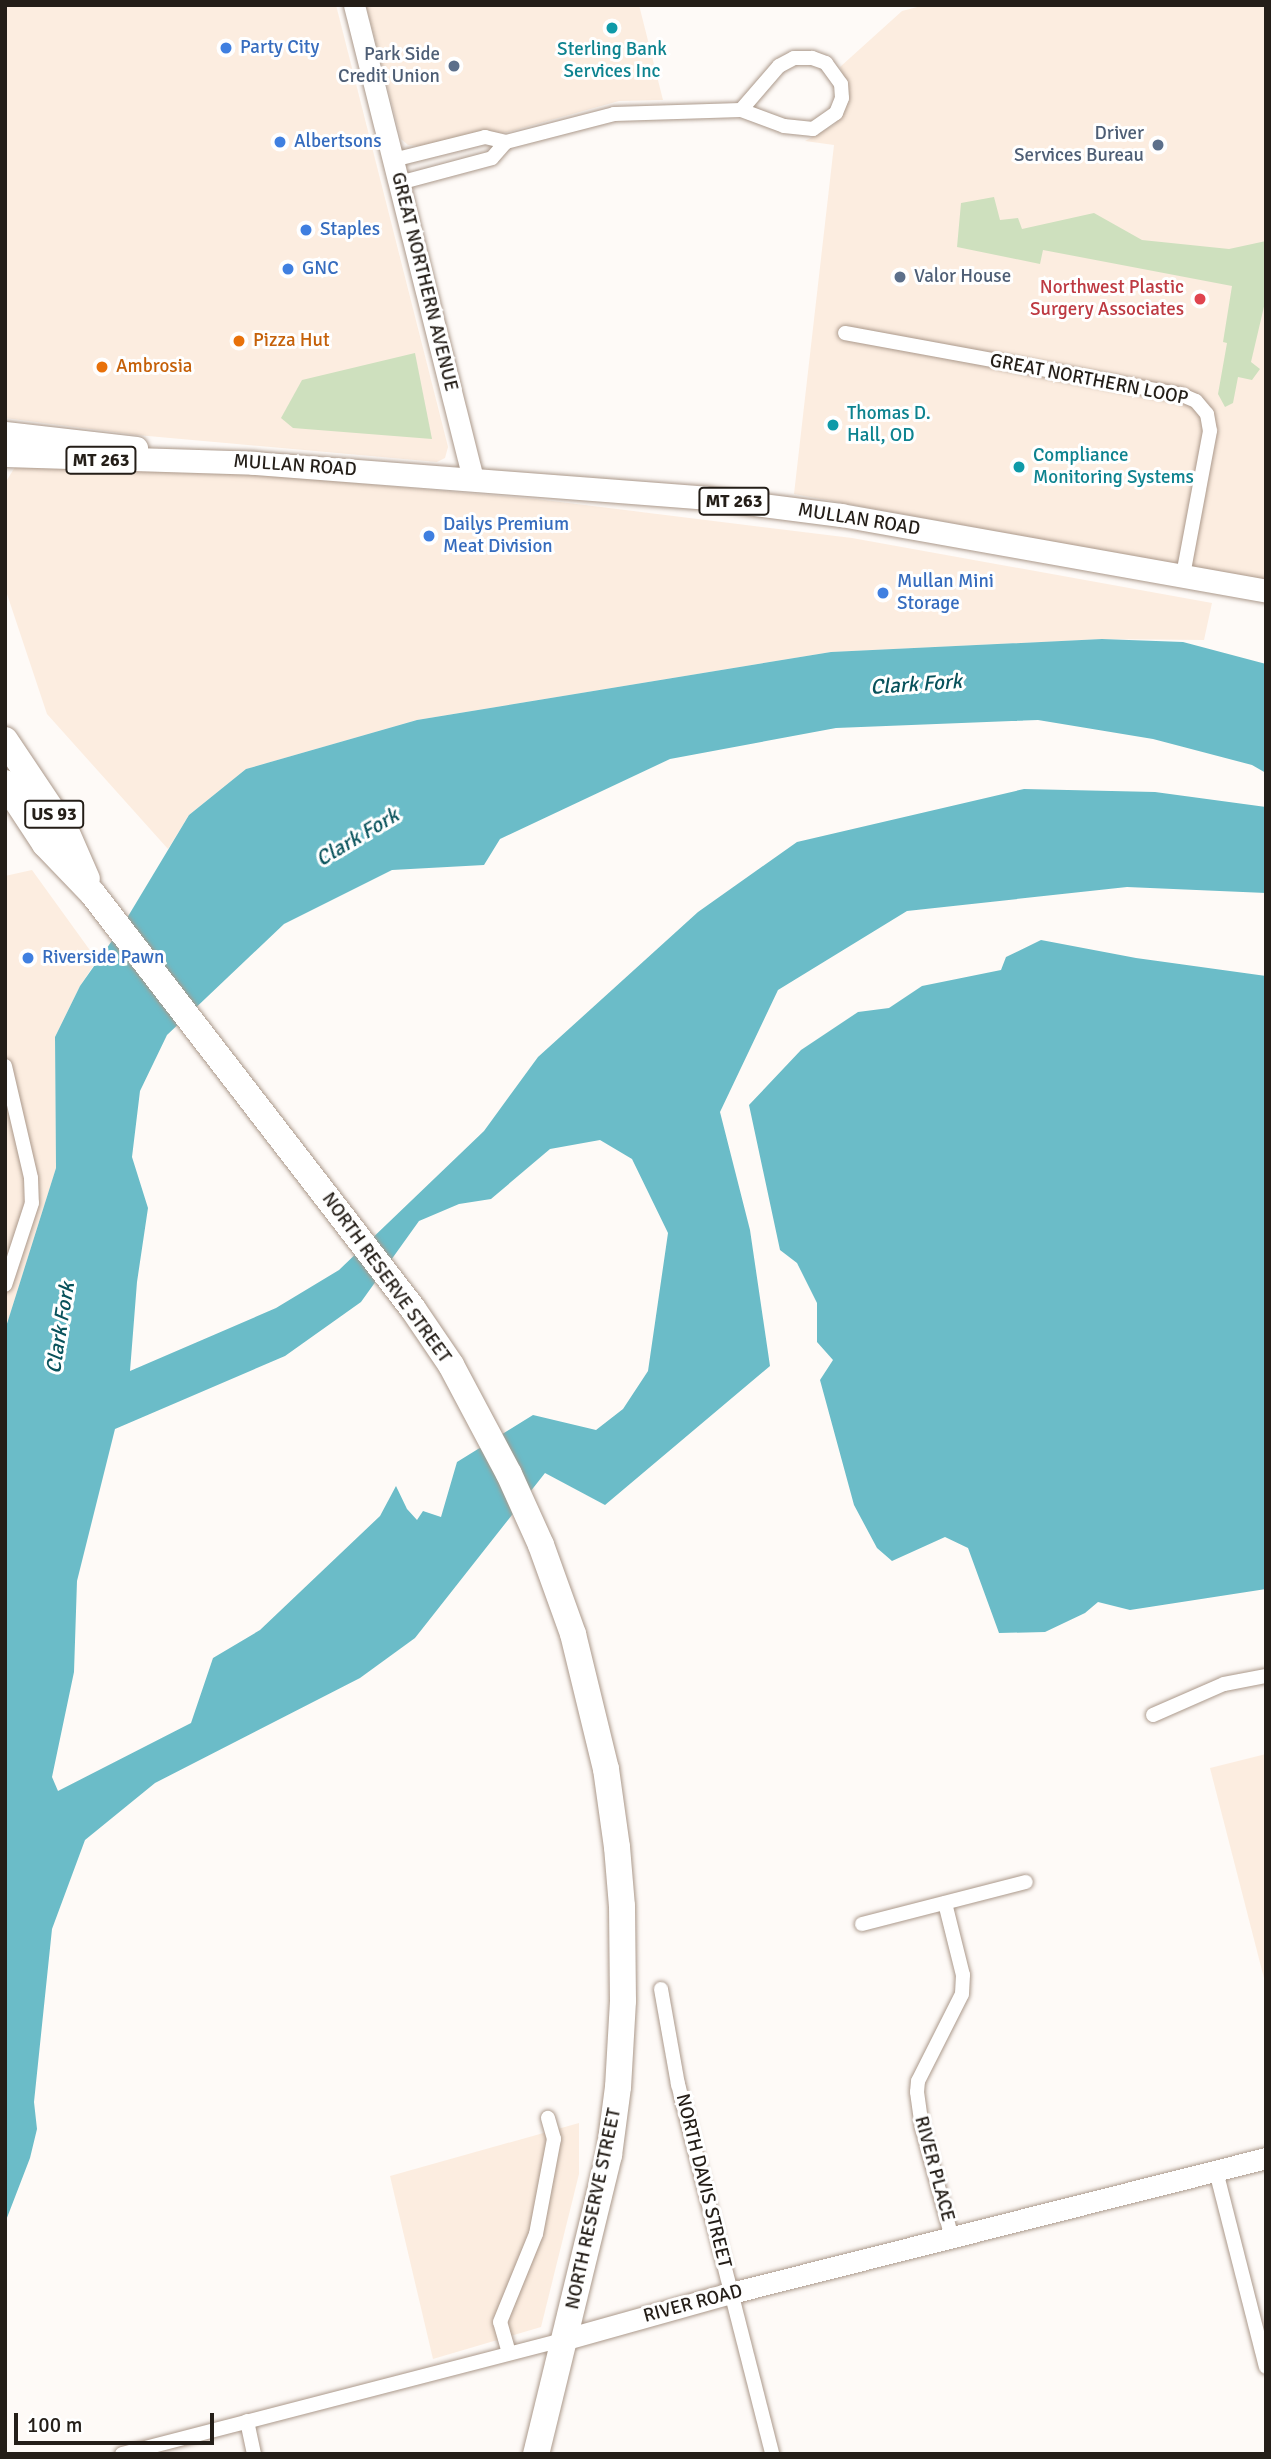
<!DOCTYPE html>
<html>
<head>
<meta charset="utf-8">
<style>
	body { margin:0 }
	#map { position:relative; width:1271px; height:2459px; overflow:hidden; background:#fefaf7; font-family:Signika,sans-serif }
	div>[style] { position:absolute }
	.built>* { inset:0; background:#fcede0 }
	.green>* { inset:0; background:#cee0be }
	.water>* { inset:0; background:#6bbcc8 }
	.roads { filter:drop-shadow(0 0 2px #ab998b) drop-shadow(0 0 2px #ab998b) }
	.street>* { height:14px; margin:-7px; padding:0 7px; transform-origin:7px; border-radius:7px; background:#fff }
	.secondary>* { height:21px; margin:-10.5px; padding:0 10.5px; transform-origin:10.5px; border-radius:10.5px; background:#fff }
	.primary>* { height:23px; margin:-11.5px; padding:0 11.5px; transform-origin:11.5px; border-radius:11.5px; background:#fff }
	.highway>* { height:26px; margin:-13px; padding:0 13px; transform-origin:13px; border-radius:13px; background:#fff }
	.dots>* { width:19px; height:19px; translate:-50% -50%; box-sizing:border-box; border:4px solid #fff; border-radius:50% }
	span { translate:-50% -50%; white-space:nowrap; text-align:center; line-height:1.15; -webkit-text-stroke:6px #fff; paint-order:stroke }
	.shield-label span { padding:2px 5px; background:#fff; border:2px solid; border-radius:5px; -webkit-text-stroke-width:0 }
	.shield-label { font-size:18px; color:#241e18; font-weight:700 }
	.shop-label { font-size:19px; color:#366cbe }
	.left { translate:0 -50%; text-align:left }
	.culture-label { font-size:19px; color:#0d838f }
	.service-label { font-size:19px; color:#4e5e75 }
	.right { translate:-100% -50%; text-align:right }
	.street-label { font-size:19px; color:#241e18 }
	.health-label { font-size:19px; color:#be3a42 }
	.food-label { font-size:19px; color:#c56008 }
	.water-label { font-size:21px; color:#08525b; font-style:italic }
	.frame { position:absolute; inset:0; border:7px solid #241e18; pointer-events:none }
	.scale { position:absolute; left:14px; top:2413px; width:200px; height:32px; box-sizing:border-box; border:4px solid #241e18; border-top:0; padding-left:9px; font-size:21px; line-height:24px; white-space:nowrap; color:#241e18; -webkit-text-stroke:5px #fff; paint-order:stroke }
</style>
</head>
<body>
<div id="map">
	<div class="built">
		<div style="clip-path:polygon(5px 5px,336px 5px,448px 447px,445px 458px,437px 462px,137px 435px,5px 418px)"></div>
		<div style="clip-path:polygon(366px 5px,639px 5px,663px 100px,619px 101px,508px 132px,421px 146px,408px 145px,401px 139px)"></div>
		<div style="clip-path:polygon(925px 5px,1266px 5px,1266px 581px,794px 494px,834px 145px,805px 141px,834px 125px,841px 116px,844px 78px,840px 67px,902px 11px)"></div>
		<div style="clip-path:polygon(17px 464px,199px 469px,536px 499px,852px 538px,1212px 603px,1204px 640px,1102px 639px,831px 652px,417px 720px,246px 769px,189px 815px,168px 849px,47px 714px,5px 588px,5px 483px)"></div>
		<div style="clip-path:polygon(32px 870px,97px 960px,80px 986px,55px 1037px,56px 1168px,5px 1330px,5px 876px)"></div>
		<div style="clip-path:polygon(1266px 1754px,1266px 1986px,1210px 1768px)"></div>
		<div style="clip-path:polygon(579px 2123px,579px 2174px,541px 2327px,433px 2359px,390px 2176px)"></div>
	</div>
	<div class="green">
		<div style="clip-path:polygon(994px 197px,1000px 220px,1018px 218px,1022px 229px,1094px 213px,1142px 240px,1229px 249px,1266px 241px,1266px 298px,1251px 362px,1260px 369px,1252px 380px,1238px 377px,1233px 403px,1225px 407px,1218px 394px,1227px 343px,1223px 342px,1232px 286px,1043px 250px,1040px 264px,957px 247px,961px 203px)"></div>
		<div style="clip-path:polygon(415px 353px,432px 439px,293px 428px,281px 418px,302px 380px)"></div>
	</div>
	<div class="water">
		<div style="clip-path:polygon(evenodd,1102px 639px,1183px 642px,1266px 664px,1266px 773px,1252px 765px,1153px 739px,1038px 720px,836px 728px,670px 759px,500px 839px,484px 865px,392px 870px,284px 924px,167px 1035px,140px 1091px,132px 1157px,148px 1208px,137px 1282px,130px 1371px,276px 1308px,339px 1270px,484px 1131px,538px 1057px,698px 912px,797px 842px,1024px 789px,1155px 792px,1266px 807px,1266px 893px,1127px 887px,907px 911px,778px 990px,720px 1112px,750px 1230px,770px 1366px,605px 1505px,545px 1473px,415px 1638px,360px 1678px,155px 1783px,85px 1840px,52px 1929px,34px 2102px,37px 2129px,30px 2158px,5px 2223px,5px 1330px,56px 1168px,55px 1037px,80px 986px,121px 928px,189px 815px,246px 769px,417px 720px,831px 652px,1102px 639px,600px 1140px,632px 1159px,668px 1233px,648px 1371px,623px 1409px,596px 1430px,533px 1415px,457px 1462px,441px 1517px,423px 1511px,417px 1520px,407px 1509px,396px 1486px,380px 1516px,260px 1630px,213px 1658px,191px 1723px,58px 1791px,52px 1777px,74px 1672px,77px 1581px,115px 1429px,285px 1356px,361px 1302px,419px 1221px,459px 1204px,491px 1199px,550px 1149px,600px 1140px)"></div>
		<div style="clip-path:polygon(1041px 940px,1136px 958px,1266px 976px,1266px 1589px,1130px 1610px,1098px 1602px,1085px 1613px,1045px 1632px,999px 1633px,968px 1548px,945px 1537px,892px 1561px,877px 1548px,854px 1505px,820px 1380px,833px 1360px,817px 1342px,817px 1303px,797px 1263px,780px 1250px,749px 1105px,801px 1050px,858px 1012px,889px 1008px,922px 986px,1001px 970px,1006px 957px)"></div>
	</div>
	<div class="roads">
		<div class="street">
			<div style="left:393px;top:160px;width:95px;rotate:-14deg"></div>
			<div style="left:485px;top:137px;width:22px;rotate:13deg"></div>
			<div style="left:506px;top:142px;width:112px;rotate:-14.5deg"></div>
			<div style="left:614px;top:114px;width:127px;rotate:-1.8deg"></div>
			<div style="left:741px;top:110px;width:46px;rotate:20.4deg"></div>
			<div style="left:784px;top:126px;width:29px;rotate:6deg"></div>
			<div style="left:813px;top:129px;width:28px;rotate:-35deg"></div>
			<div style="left:836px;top:113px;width:16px;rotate:-68deg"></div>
			<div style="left:842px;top:98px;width:14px;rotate:-94deg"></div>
			<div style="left:841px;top:84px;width:26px;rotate:-126deg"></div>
			<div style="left:826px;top:63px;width:15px;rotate:-160deg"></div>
			<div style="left:812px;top:58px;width:18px;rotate:180deg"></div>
			<div style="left:794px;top:58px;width:17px;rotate:152deg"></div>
			<div style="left:779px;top:66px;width:58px;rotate:130.8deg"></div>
			<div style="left:399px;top:183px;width:96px;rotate:-15deg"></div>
			<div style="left:492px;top:158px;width:21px;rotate:-49deg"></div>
			<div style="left:845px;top:333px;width:343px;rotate:10.4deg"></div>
			<div style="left:1182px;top:395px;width:15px;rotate:23deg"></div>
			<div style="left:1196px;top:401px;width:17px;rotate:50deg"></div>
			<div style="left:1207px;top:414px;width:17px;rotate:80deg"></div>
			<div style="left:1210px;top:431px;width:147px;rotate:100.6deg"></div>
			<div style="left:5px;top:1066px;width:115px;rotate:76.9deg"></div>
			<div style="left:31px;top:1178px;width:25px;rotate:88deg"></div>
			<div style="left:32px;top:1203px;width:86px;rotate:108.2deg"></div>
			<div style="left:1153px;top:1715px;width:77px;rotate:-23.6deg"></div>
			<div style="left:1224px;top:1684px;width:43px;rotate:-10.8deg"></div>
			<div style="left:945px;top:1903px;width:74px;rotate:76deg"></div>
			<div style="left:963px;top:1975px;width:19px;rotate:93deg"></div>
			<div style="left:962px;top:1994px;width:97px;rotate:116.8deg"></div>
			<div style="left:918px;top:2081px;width:11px;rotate:95deg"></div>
			<div style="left:917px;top:2092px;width:35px;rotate:82deg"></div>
			<div style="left:922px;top:2127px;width:115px;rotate:74.9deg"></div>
			<div style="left:862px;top:1924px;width:169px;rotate:-14.4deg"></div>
			<div style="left:661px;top:1989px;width:97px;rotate:79.9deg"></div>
			<div style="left:678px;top:2084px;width:382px;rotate:75.7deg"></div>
			<div style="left:1216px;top:2171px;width:202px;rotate:75.7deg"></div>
			<div style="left:509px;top:2353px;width:32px;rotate:-106deg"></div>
			<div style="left:500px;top:2322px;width:95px;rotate:-67.8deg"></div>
			<div style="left:536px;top:2234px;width:97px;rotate:-79.3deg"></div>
			<div style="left:554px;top:2139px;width:22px;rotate:-106deg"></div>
			<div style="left:247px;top:2421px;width:34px;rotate:78deg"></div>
			<div style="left:122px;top:2454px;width:459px;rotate:-14.5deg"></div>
		</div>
		<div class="secondary">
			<div style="left:354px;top:5px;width:488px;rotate:75.9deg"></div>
			<div style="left:566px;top:2339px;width:171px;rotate:-15.6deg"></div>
			<div style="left:731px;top:2293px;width:552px;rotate:-14.16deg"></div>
		</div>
		<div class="primary">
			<div style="left:5px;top:433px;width:132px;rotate:6.5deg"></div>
			<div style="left:5px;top:455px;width:249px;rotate:1.8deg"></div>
			<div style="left:254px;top:463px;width:455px;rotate:4.4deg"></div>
			<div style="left:708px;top:498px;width:134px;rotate:7.3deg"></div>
			<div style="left:841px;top:515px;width:432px;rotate:10.1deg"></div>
		</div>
		<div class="highway">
			<div style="left:5px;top:740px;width:110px;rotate:56.2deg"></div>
			<div style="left:66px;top:831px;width:52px;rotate:66.4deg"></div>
			<div style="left:5px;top:783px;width:73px;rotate:56.7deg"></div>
			<div style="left:45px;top:844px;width:69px;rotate:46.2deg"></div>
			<div style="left:93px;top:894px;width:524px;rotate:52.36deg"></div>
			<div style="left:413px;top:1309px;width:68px;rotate:55.8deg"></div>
			<div style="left:451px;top:1365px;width:123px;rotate:62deg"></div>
			<div style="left:509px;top:1474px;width:78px;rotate:65.7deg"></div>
			<div style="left:541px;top:1545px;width:95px;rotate:70.2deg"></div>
			<div style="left:573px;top:1634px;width:139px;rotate:76.3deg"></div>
			<div style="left:606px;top:1769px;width:79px;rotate:82deg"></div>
			<div style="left:617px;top:1847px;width:59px;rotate:85.2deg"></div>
			<div style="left:622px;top:1906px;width:95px;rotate:89.4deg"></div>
			<div style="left:623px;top:2001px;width:86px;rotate:93.3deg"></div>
			<div style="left:618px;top:2087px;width:69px;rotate:97.5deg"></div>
			<div style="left:609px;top:2155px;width:308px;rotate:103.7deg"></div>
		</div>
	</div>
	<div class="dots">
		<div style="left:612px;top:28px;background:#0f9aa8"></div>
		<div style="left:226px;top:48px;background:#3f7fe0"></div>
		<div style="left:454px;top:66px;background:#5c6f8a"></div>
		<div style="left:280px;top:142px;background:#3f7fe0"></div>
		<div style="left:1158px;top:145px;background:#5c6f8a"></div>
		<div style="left:306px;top:230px;background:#3f7fe0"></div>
		<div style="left:288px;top:269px;background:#3f7fe0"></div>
		<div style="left:900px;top:277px;background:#5c6f8a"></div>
		<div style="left:1200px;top:299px;background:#e0444e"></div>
		<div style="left:239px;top:341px;background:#e8710a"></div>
		<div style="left:102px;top:367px;background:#e8710a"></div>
		<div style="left:833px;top:425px;background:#0f9aa8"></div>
		<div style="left:1019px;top:467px;background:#0f9aa8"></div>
		<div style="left:429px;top:536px;background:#3f7fe0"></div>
		<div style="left:883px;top:593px;background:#3f7fe0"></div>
		<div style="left:28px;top:958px;background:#3f7fe0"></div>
	</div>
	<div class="shield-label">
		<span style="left:101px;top:460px">MT 263</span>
		<span style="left:734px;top:501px">MT 263</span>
		<span style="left:54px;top:814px">US 93</span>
	</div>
	<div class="shop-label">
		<span class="left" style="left:240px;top:48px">Party City</span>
		<span class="left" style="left:294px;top:142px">Albertsons</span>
		<span class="left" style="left:320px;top:230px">Staples</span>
		<span class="left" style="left:302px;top:269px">GNC</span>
		<span class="left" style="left:443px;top:536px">Dailys Premium<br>Meat Division</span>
		<span class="left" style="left:897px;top:593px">Mullan Mini<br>Storage</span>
		<span class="left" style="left:42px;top:958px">Riverside Pawn</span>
	</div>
	<div class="culture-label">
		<span style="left:612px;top:61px">Sterling Bank<br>Services Inc</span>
		<span class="left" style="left:847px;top:425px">Thomas D.<br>Hall, OD</span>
		<span class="left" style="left:1033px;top:467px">Compliance<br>Monitoring Systems</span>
	</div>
	<div class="service-label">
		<span class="right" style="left:440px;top:66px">Park Side<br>Credit Union</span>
		<span class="right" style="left:1144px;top:145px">Driver<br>Services Bureau</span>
		<span class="left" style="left:914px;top:277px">Valor House</span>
	</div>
	<div class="street-label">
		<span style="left:424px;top:282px;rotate:76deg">GREAT NORTHERN AVENUE</span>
		<span style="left:1089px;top:380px;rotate:11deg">GREAT NORTHERN LOOP</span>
		<span style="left:295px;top:466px;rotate:4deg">MULLAN ROAD</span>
		<span style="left:859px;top:520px;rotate:9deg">MULLAN ROAD</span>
		<span style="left:386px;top:1278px;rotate:54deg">NORTH RESERVE STREET</span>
		<span style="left:934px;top:2169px;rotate:75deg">RIVER PLACE</span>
		<span style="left:703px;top:2181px;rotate:76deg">NORTH DAVIS STREET</span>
		<span style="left:594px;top:2209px;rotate:-78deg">NORTH RESERVE STREET</span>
		<span style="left:693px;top:2304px;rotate:-15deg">RIVER ROAD</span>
	</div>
	<div class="health-label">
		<span class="right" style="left:1184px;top:299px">Northwest Plastic<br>Surgery Associates</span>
	</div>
	<div class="food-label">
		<span class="left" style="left:253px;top:341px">Pizza Hut</span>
		<span class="left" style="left:116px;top:367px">Ambrosia</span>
	</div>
	<div class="water-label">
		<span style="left:916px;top:684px;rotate:-4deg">Clark Fork</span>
		<span style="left:357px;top:837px;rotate:-31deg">Clark Fork</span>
		<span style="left:60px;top:1328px;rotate:-81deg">Clark Fork</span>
	</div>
	<div class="frame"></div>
	<div class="scale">100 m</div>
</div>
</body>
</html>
